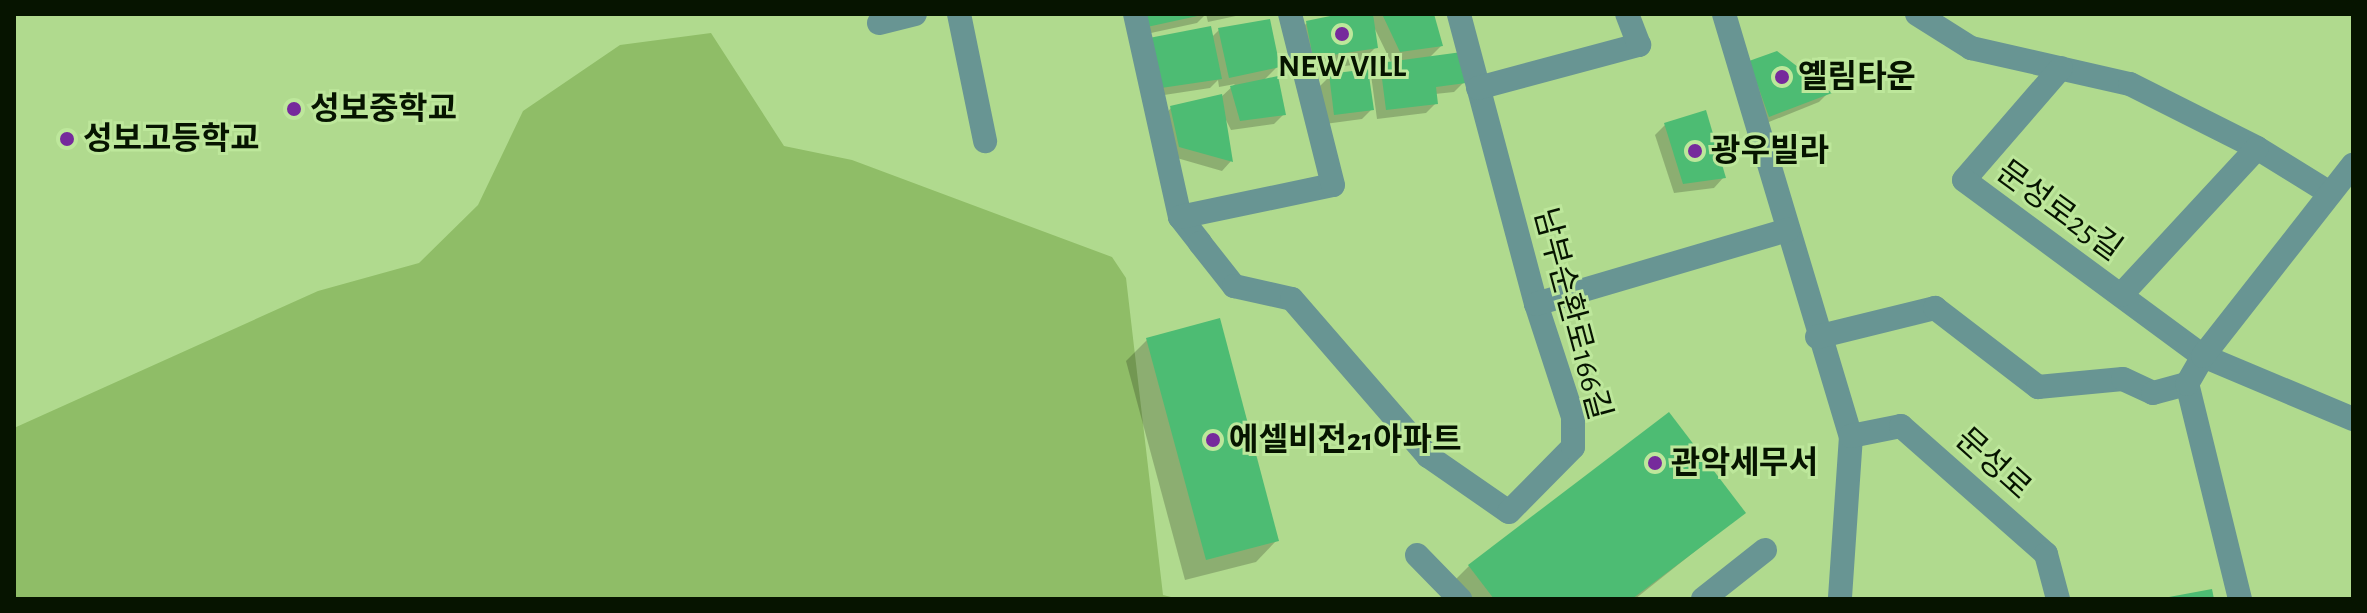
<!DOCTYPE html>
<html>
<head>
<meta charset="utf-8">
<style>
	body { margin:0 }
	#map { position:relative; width:2367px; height:613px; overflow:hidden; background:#b0da8e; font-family:"Alegreya Sans","Noto Sans KR",sans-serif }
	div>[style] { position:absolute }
	.green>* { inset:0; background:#8fbd67 }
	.shadow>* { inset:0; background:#0003 }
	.building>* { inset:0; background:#4dbc73 }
	.minor>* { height:24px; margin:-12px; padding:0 12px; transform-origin:12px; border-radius:12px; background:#689593 }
	.dots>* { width:22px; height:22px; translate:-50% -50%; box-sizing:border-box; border:4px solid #bde79b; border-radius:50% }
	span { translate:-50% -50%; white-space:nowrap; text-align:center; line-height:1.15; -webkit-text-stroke:6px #bde79b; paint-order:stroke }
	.poi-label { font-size:32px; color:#061400; font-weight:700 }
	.left { translate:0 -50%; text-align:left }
	.street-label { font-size:32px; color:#061400 }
	.frame { position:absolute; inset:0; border:16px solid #061400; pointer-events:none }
</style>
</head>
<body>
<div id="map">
	<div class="green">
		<div style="clip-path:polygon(711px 33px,784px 146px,852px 160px,1112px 257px,1126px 278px,1163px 595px,1179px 599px,14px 599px,14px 428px,318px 291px,419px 263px,478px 205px,523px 111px,620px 45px)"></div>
	</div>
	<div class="shadow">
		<div style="clip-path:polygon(1134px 14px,1206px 14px,1197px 23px,1137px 36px)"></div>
		<div style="clip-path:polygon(1206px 14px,1245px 14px,1208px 22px)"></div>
		<div style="clip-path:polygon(1351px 14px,1371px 14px,1371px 18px,1376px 14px,1432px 14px,1441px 46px,1428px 59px,1464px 82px,1454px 92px,1435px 94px,1436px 103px,1426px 113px,1377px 119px,1371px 75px,1392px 64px,1373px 25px,1376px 47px,1359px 64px,1297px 73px,1290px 39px,1307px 23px)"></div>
		<div style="clip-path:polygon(1219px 30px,1278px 66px,1263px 81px,1284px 114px,1274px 124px,1231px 130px,1223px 114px,1231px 161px,1222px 171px,1170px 156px,1162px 118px,1171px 108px,1220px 98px,1235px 84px,1219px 87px,1218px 80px,1210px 88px,1151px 97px)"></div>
		<div style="clip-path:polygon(1740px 73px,1828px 93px,1819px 102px,1759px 126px)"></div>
		<div style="clip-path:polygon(1330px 76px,1372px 109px,1362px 119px,1325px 124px,1320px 86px)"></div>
		<div style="clip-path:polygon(1665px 125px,1723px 178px,1714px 188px,1674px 193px,1655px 135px)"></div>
		<div style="clip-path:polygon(1147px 340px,1277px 540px,1256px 562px,1185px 580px,1126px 361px)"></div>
		<div style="clip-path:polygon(1743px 513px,1635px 599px,1465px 599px,1453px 582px,1469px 566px)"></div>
	</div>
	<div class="building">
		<div style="clip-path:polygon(1144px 14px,1202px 14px,1202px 15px,1147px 27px)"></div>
		<div style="clip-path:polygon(1340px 14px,1373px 14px,1378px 48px,1313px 58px,1306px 21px)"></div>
		<div style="clip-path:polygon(1382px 14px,1434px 14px,1443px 46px,1400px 52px)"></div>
		<div style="clip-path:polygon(1270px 19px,1280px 67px,1229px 78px,1218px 28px)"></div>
		<div style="clip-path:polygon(1211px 26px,1222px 79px,1161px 88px,1149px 38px)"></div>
		<div style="clip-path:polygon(1777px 51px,1832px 93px,1769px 117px,1749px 61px)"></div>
		<div style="clip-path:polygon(1462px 52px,1466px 83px,1436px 87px,1438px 104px,1386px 110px,1380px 63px)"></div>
		<div style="clip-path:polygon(1368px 69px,1374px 110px,1334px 115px,1329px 74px)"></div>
		<div style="clip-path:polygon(1278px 76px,1286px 115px,1240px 121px,1230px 86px)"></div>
		<div style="clip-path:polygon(1222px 94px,1233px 162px,1179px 147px,1170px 106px)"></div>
		<div style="clip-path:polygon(1706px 110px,1726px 178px,1683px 184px,1664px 123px)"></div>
		<div style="clip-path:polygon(1220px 318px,1279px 541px,1206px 560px,1146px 338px)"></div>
		<div style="clip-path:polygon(1669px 412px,1746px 513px,1632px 599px,1494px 599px,1468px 565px)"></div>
		<div style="clip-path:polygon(2212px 589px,2214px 599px,2169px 599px,2169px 597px)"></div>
	</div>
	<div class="minor">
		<div style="left:959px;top:14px;width:130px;rotate:78.4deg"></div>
		<div style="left:1135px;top:14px;width:208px;rotate:77.5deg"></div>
		<div style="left:1180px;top:217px;width:33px;rotate:52deg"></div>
		<div style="left:1200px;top:243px;width:55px;rotate:51.7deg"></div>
		<div style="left:1234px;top:286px;width:59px;rotate:12.6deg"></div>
		<div style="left:1292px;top:299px;width:208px;rotate:49.1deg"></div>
		<div style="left:1428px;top:456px;width:98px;rotate:34.7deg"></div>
		<div style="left:1509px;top:512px;width:91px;rotate:-45.4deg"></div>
		<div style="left:1573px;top:447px;width:30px;rotate:-90deg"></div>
		<div style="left:1573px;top:417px;width:119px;rotate:-108.1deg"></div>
		<div style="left:1536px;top:304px;width:300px;rotate:-104.9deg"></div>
		<div style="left:1724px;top:14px;width:441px;rotate:73.3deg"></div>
		<div style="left:1851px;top:436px;width:163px;rotate:93.9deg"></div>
		<div style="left:1917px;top:14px;width:64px;rotate:32.2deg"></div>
		<div style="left:1971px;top:48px;width:163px;rotate:12.8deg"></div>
		<div style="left:2130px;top:84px;width:142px;rotate:26.7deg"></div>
		<div style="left:2257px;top:148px;width:86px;rotate:31.7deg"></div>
		<div style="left:879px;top:23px;width:37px;rotate:-14deg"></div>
		<div style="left:2061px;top:68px;width:148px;rotate:130.9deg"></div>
		<div style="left:1964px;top:180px;width:297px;rotate:36.4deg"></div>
		<div style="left:2203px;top:356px;width:163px;rotate:22.8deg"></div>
		<div style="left:1478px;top:88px;width:167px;rotate:-15deg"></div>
		<div style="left:1639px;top:45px;width:33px;rotate:-111deg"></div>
		<div style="left:1180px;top:217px;width:156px;rotate:-11.8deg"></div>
		<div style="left:1333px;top:185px;width:176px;rotate:-104.1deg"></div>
		<div style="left:2121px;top:295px;width:200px;rotate:-47.2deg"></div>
		<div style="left:1536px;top:304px;width:263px;rotate:-16.4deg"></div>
		<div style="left:1817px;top:337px;width:122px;rotate:-13.8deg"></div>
		<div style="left:1935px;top:308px;width:130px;rotate:37.5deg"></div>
		<div style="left:2038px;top:387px;width:85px;rotate:-5.4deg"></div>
		<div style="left:2123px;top:379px;width:33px;rotate:25deg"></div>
		<div style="left:2153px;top:393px;width:35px;rotate:-15deg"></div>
		<div style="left:1851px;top:436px;width:51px;rotate:-11.3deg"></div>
		<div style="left:1901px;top:426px;width:193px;rotate:41.4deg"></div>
		<div style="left:2046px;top:554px;width:47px;rotate:75.1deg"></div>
		<div style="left:1417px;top:555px;width:62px;rotate:45.7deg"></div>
		<div style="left:1703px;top:599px;width:79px;rotate:-38.3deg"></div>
		<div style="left:2240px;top:599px;width:221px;rotate:-103.8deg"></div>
		<div style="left:2187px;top:384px;width:32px;rotate:-60deg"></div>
		<div style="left:2203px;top:356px;width:243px;rotate:-51.9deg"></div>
	</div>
	<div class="dots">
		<div style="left:1342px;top:34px;background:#762a9c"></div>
		<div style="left:1782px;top:77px;background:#762a9c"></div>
		<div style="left:294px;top:109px;background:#762a9c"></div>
		<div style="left:67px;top:139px;background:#762a9c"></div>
		<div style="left:1695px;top:151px;background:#762a9c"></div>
		<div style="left:1213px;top:440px;background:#762a9c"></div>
		<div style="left:1655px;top:463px;background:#762a9c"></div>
	</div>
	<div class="poi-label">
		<span style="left:1342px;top:66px">NEW VILL</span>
		<span class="left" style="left:1798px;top:77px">옐림타운</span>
		<span class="left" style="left:310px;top:109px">성보중학교</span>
		<span class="left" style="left:83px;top:139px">성보고등학교</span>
		<span class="left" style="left:1711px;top:151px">광우빌라</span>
		<span class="left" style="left:1229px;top:440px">에셀비전21아파트</span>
		<span class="left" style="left:1671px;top:463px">관악세무서</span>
	</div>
	<div class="street-label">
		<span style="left:2059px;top:211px;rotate:36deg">문성로25길</span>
		<span style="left:1572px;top:314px;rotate:75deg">남부순환로166길</span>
		<span style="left:1993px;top:464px;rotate:42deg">문성로</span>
	</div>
	<div class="frame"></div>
</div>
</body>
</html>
